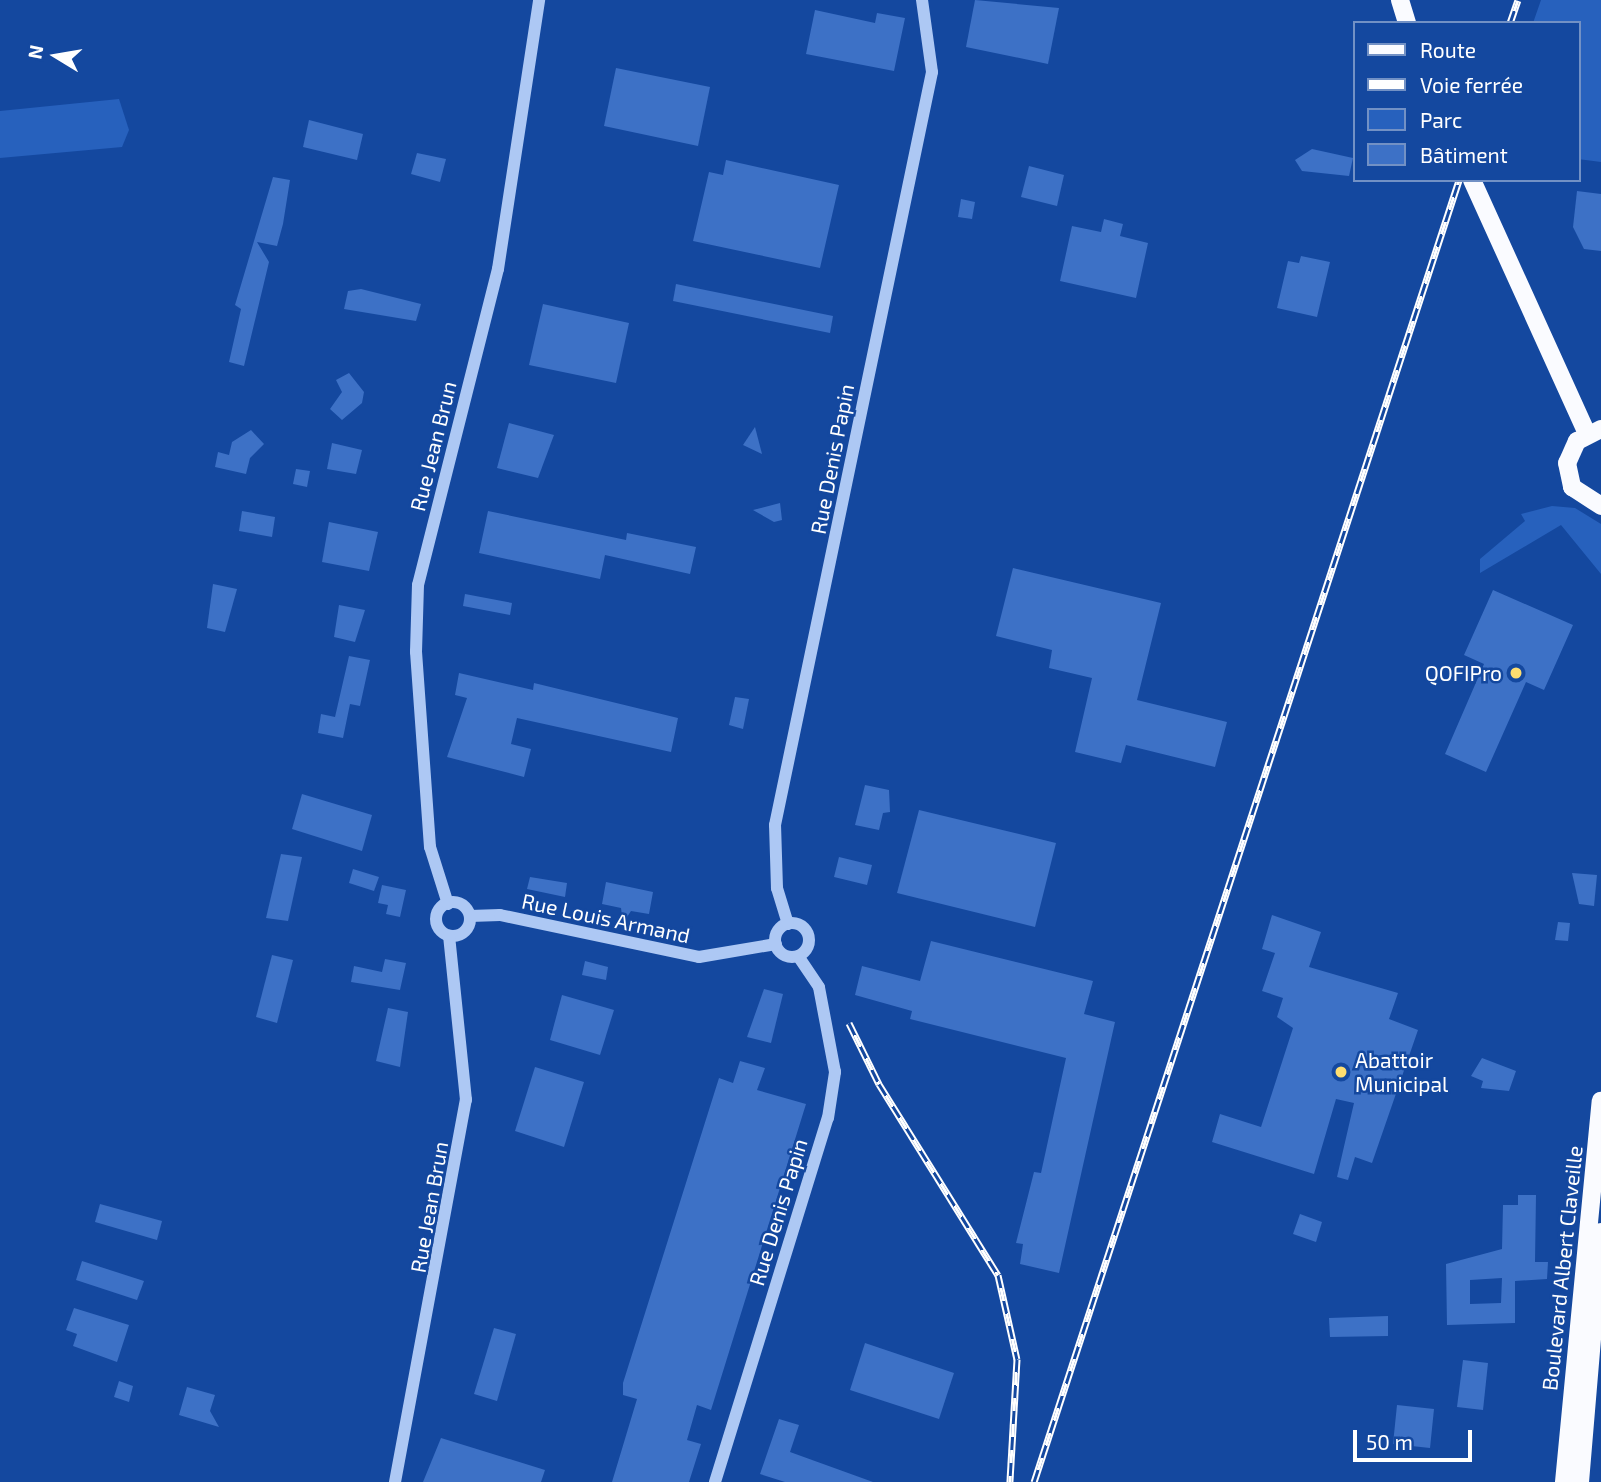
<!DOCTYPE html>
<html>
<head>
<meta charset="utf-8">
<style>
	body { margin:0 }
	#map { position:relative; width:1601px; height:1482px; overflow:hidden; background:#14489f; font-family:"Exo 2",sans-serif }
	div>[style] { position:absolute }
	.green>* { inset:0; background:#2761bd }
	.building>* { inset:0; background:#3d71c6 }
	.minor>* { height:12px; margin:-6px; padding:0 6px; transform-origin:6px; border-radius:6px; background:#adc8f4 }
	.minor>.ring { margin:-6px; padding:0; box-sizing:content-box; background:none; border:12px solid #adc8f4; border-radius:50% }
	.major>* { height:18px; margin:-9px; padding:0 9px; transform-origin:9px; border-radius:9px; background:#fafbff }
	.rail>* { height:7px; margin-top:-3.5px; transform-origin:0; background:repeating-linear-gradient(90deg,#14489f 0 13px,#fff 0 26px); box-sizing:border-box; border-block:2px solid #fff }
	.dots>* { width:19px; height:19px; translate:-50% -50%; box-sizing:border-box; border:4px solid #14489f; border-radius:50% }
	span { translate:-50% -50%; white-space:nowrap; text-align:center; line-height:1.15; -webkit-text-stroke:5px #14489f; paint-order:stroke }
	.street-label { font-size:21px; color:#fff }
	.poi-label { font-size:21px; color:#fff }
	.right { translate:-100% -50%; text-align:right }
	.left { translate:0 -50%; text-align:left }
	.legend { position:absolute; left:1353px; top:21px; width:228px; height:161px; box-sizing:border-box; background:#14489f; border:2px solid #7291c5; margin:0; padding:9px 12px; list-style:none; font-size:21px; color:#fff }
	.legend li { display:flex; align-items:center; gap:14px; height:35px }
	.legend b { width:35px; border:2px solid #7291c5 }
	.north { position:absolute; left:21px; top:21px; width:70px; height:70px; -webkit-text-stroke:5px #14489f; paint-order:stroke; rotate:281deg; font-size:19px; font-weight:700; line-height:28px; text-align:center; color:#fff }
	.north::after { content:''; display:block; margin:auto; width:24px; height:32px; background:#fff; clip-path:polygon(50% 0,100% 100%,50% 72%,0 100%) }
	.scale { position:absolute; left:1353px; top:1430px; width:119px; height:32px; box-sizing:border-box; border:4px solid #fff; border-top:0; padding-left:9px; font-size:21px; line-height:24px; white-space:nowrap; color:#fff; -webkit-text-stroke:5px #14489f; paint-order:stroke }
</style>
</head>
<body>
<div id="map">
	<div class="green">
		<div style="clip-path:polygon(1541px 0,1601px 0,1601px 162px,1578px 159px,1578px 23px,1533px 23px)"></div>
		<div style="clip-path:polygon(119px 99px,129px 130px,122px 147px,0 158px,0 111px)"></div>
		<div style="clip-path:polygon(1552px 506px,1575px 508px,1601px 524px,1601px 574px,1561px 525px,1480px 573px,1480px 559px,1525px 521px,1521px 514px)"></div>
	</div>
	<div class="building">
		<div style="clip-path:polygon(975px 0,1059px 8px,1048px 64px,966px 47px)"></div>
		<div style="clip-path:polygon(815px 10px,875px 23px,877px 13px,905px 18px,894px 71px,806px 54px)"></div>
		<div style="clip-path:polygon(616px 68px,710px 87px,698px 146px,604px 126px)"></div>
		<div style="clip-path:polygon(309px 120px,363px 134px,357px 160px,303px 147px)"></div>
		<div style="clip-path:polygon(1312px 149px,1353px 158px,1349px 176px,1302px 171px,1295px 160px)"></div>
		<div style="clip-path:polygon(417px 153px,446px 159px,440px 182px,411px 174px)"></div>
		<div style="clip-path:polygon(726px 160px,839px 185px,820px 268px,693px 241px,709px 172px,723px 175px)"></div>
		<div style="clip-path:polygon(1029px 166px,1064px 175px,1057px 206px,1021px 197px)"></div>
		<div style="clip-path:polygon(273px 177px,290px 180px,283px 224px,277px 246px,257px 242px,269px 262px,244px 366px,229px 362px,241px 309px,235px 305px)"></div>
		<div style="clip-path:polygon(1577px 191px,1601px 194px,1601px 251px,1584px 249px,1573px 227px)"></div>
		<div style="clip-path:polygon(961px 199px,975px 202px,972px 219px,958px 217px)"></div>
		<div style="clip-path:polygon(1104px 219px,1123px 224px,1120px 236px,1148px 243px,1136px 298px,1060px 281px,1072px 226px,1101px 232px)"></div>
		<div style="clip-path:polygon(1301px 256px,1330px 262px,1317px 317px,1277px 308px,1288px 261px,1299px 263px)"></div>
		<div style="clip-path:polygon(676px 284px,833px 316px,830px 333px,673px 301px)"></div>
		<div style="clip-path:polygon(361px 289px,421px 304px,416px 321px,344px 309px,348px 291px)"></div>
		<div style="clip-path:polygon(543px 304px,629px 323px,616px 383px,529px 365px)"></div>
		<div style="clip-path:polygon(349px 373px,364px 392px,362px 403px,342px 420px,330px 409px,342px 392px,336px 380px)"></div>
		<div style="clip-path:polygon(509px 423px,554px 435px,538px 478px,497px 468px)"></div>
		<div style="clip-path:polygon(755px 427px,762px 454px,743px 445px)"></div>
		<div style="clip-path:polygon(251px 430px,264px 444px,250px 458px,246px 474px,215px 467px,218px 452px,229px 455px,232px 442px)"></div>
		<div style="clip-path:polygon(332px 443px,362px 450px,356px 474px,327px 469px)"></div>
		<div style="clip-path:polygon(296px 469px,310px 471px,307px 487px,293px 484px)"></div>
		<div style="clip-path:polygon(780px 503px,782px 520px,774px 522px,753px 510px)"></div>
		<div style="clip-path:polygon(242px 511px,275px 517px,272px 537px,239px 531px)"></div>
		<div style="clip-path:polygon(488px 511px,626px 540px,627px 533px,696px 547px,690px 574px,605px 555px,600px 579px,479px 553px)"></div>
		<div style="clip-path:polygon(329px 522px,378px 532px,369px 571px,322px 562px)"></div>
		<div style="clip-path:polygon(1013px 568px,1161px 603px,1137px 700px,1227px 722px,1215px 767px,1126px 745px,1121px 763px,1075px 752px,1092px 678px,1049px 668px,1052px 650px,996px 636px)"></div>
		<div style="clip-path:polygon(213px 584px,237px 589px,225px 632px,207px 628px)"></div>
		<div style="clip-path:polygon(1493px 590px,1573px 625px,1544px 690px,1526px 682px,1486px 772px,1445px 754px,1484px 664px,1464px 655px)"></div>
		<div style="clip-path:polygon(465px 594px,512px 603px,510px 615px,463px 606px)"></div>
		<div style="clip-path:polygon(339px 605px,365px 610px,355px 642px,334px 637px)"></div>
		<div style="clip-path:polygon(349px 656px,370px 660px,360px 706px,350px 704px,343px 738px,318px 733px,321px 714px,335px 717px)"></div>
		<div style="clip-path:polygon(459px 673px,533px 690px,534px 683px,678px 718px,671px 752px,517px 718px,511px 744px,531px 749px,524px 777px,447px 757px,467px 698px,455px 695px)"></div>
		<div style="clip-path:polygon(735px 697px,749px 699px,743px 729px,729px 725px)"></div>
		<div style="clip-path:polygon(865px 785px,889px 790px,890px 812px,883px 813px,879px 830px,855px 825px)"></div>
		<div style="clip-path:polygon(302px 794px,372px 815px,362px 851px,292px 829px)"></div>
		<div style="clip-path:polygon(919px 810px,1056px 843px,1035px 927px,897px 893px)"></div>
		<div style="clip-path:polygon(281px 854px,302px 857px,288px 921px,266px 918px)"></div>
		<div style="clip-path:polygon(839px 857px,872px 865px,867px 885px,834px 877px)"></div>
		<div style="clip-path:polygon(353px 869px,379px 877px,374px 891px,349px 883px)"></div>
		<div style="clip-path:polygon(1572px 873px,1597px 875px,1594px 906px,1579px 904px)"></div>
		<div style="clip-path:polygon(530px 877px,567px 883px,565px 897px,527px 889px)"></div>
		<div style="clip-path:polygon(606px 882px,653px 892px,649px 914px,631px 911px,623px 923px,621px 908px,602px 904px)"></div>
		<div style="clip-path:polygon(382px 885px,406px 890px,400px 917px,386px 914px,388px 905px,378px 903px)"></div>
		<div style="clip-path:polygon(1272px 915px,1321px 932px,1309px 967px,1398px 993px,1389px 1019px,1418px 1030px,1372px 1163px,1355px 1157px,1348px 1180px,1337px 1177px,1354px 1103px,1336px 1099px,1314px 1174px,1212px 1142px,1220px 1114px,1261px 1127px,1293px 1028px,1277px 1017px,1283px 998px,1262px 991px,1275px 953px,1262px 949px)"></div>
		<div style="clip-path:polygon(1558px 922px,1570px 923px,1568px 941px,1555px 940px)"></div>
		<div style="clip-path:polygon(931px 941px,1093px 981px,1084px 1014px,1115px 1022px,1059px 1273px,1020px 1264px,1023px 1244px,1016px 1243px,1034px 1172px,1041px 1173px,1066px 1058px,910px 1019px,912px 1011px,855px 995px,862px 966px,920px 981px)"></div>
		<div style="clip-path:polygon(272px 955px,293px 960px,277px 1023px,256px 1017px)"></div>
		<div style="clip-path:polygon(385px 959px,406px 963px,400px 990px,351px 982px,354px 966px,382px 972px)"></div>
		<div style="clip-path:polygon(585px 961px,608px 967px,606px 980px,582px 975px)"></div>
		<div style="clip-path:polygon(764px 989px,783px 994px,771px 1043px,747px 1037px)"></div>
		<div style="clip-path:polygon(562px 995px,614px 1010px,600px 1055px,550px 1040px)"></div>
		<div style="clip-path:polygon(388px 1008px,408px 1012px,400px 1067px,376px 1061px)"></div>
		<div style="clip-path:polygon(1482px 1058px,1516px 1071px,1509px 1091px,1481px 1088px,1483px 1081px,1471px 1076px)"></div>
		<div style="clip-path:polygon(740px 1061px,765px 1068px,757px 1090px,806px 1104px,711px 1410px,697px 1405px,687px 1440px,701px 1444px,689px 1482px,612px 1482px,637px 1399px,623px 1395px,623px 1383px,719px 1078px,733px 1083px)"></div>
		<div style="clip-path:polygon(535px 1067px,584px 1082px,564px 1147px,515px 1131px)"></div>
		<div style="clip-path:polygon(evenodd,1518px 1195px,1536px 1195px,1535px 1262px,1548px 1262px,1547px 1279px,1515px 1281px,1515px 1323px,1447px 1325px,1446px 1264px,1502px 1249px,1503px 1205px,1518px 1205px,1518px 1195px,1502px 1278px,1501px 1303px,1470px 1304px,1470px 1280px,1502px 1278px)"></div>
		<div style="clip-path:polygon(100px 1204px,162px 1221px,157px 1240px,95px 1222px)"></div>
		<div style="clip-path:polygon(1300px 1214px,1322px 1222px,1316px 1242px,1293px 1234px)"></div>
		<div style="clip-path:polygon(82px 1261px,144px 1281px,137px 1300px,76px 1280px)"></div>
		<div style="clip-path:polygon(74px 1308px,129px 1325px,117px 1362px,73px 1346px,77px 1334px,66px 1330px)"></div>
		<div style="clip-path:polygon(1388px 1316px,1388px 1336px,1330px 1337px,1329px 1318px)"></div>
		<div style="clip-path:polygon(494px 1328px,516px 1334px,497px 1401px,474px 1394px)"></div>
		<div style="clip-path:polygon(865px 1343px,954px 1373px,939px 1419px,850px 1390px)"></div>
		<div style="clip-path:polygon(1463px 1360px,1488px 1363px,1483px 1410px,1457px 1407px)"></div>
		<div style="clip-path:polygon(119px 1381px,133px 1386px,129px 1402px,114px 1397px)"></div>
		<div style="clip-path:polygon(187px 1387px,215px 1395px,210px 1411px,219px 1427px,179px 1415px)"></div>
		<div style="clip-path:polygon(1397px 1405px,1434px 1409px,1430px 1448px,1393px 1444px)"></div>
		<div style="clip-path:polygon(779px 1419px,799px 1425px,790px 1452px,873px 1482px,785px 1482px,760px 1474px)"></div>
		<div style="clip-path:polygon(441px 1438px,545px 1470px,541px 1482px,423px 1482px)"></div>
	</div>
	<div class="minor">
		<div class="ring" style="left:436px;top:902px;width:22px;height:22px"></div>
		<div style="left:448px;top:904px;width:60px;rotate:-107.5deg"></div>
		<div style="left:430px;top:847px;width:196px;rotate:-94.1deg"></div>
		<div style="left:416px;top:652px;width:67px;rotate:-88.3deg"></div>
		<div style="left:418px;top:585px;width:326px;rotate:-75.8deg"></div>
		<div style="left:498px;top:269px;width:272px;rotate:-81.3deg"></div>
		<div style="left:470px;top:916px;width:30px;rotate:-2deg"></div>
		<div style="left:500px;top:915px;width:203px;rotate:11.9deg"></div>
		<div style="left:699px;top:957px;width:78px;rotate:-9.6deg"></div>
		<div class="ring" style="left:775px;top:923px;width:22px;height:22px"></div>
		<div style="left:788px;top:924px;width:38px;rotate:-107deg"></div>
		<div style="left:777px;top:888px;width:63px;rotate:-91.8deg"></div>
		<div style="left:775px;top:825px;width:769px;rotate:-78.22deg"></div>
		<div style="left:932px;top:72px;width:73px;rotate:-97.9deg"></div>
		<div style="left:395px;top:1482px;width:389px;rotate:-79.5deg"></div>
		<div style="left:466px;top:1100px;width:165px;rotate:-95.9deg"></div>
		<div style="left:715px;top:1482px;width:381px;rotate:-72.8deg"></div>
		<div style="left:828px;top:1118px;width:47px;rotate:-81.3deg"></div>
		<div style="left:835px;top:1072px;width:86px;rotate:-100.7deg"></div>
		<div style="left:819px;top:987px;width:37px;rotate:-124deg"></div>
	</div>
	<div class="major">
		<div style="left:1400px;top:0;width:24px;rotate:73deg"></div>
		<div style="left:1472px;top:180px;width:278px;rotate:65.6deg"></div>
		<div style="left:1601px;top:429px;width:27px;rotate:153deg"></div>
		<div style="left:1577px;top:441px;width:24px;rotate:114deg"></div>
		<div style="left:1567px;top:463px;width:25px;rotate:78deg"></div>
		<div style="left:1572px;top:487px;width:35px;rotate:33deg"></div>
		<div style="left:1564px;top:1482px;width:383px;rotate:-84.5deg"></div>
		<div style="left:1580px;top:1482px;width:251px;rotate:-85.2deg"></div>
	</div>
	<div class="rail">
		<div style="left:1510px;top:23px;width:24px;rotate:-71deg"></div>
		<div style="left:849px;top:1023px;width:68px;rotate:63.8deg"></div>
		<div style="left:879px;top:1084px;width:225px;rotate:58.1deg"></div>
		<div style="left:998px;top:1275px;width:86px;rotate:77.3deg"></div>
		<div style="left:1017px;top:1359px;width:123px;rotate:93.3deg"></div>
		<div style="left:1034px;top:1482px;width:1370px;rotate:-71.92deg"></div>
	</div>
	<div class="dots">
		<div style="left:1516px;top:673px;background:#ffde70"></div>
		<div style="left:1341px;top:1072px;background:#ffde70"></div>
	</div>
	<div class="street-label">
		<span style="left:433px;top:446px;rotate:-76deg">Rue Jean Brun</span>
		<span style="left:832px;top:459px;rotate:-79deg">Rue Denis Papin</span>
		<span style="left:606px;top:918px;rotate:12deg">Rue Louis Armand</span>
		<span style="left:429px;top:1207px;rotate:-80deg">Rue Jean Brun</span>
		<span style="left:778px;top:1212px;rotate:-73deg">Rue Denis Papin</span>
		<span style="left:1562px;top:1268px;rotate:-84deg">Boulevard Albert Claveille</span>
	</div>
	<div class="poi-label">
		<span class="right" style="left:1502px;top:673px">QOFIPro</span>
		<span class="left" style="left:1355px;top:1072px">Abattoir<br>Municipal</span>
	</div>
	<ul class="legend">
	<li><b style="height:9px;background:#fafbff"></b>Route</li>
	<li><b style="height:9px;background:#fff"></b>Voie ferrée</li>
	<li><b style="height:19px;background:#2761bd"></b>Parc</li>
	<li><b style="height:19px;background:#3d71c6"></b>Bâtiment</li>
	</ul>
	<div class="north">N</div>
	<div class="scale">50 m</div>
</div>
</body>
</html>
